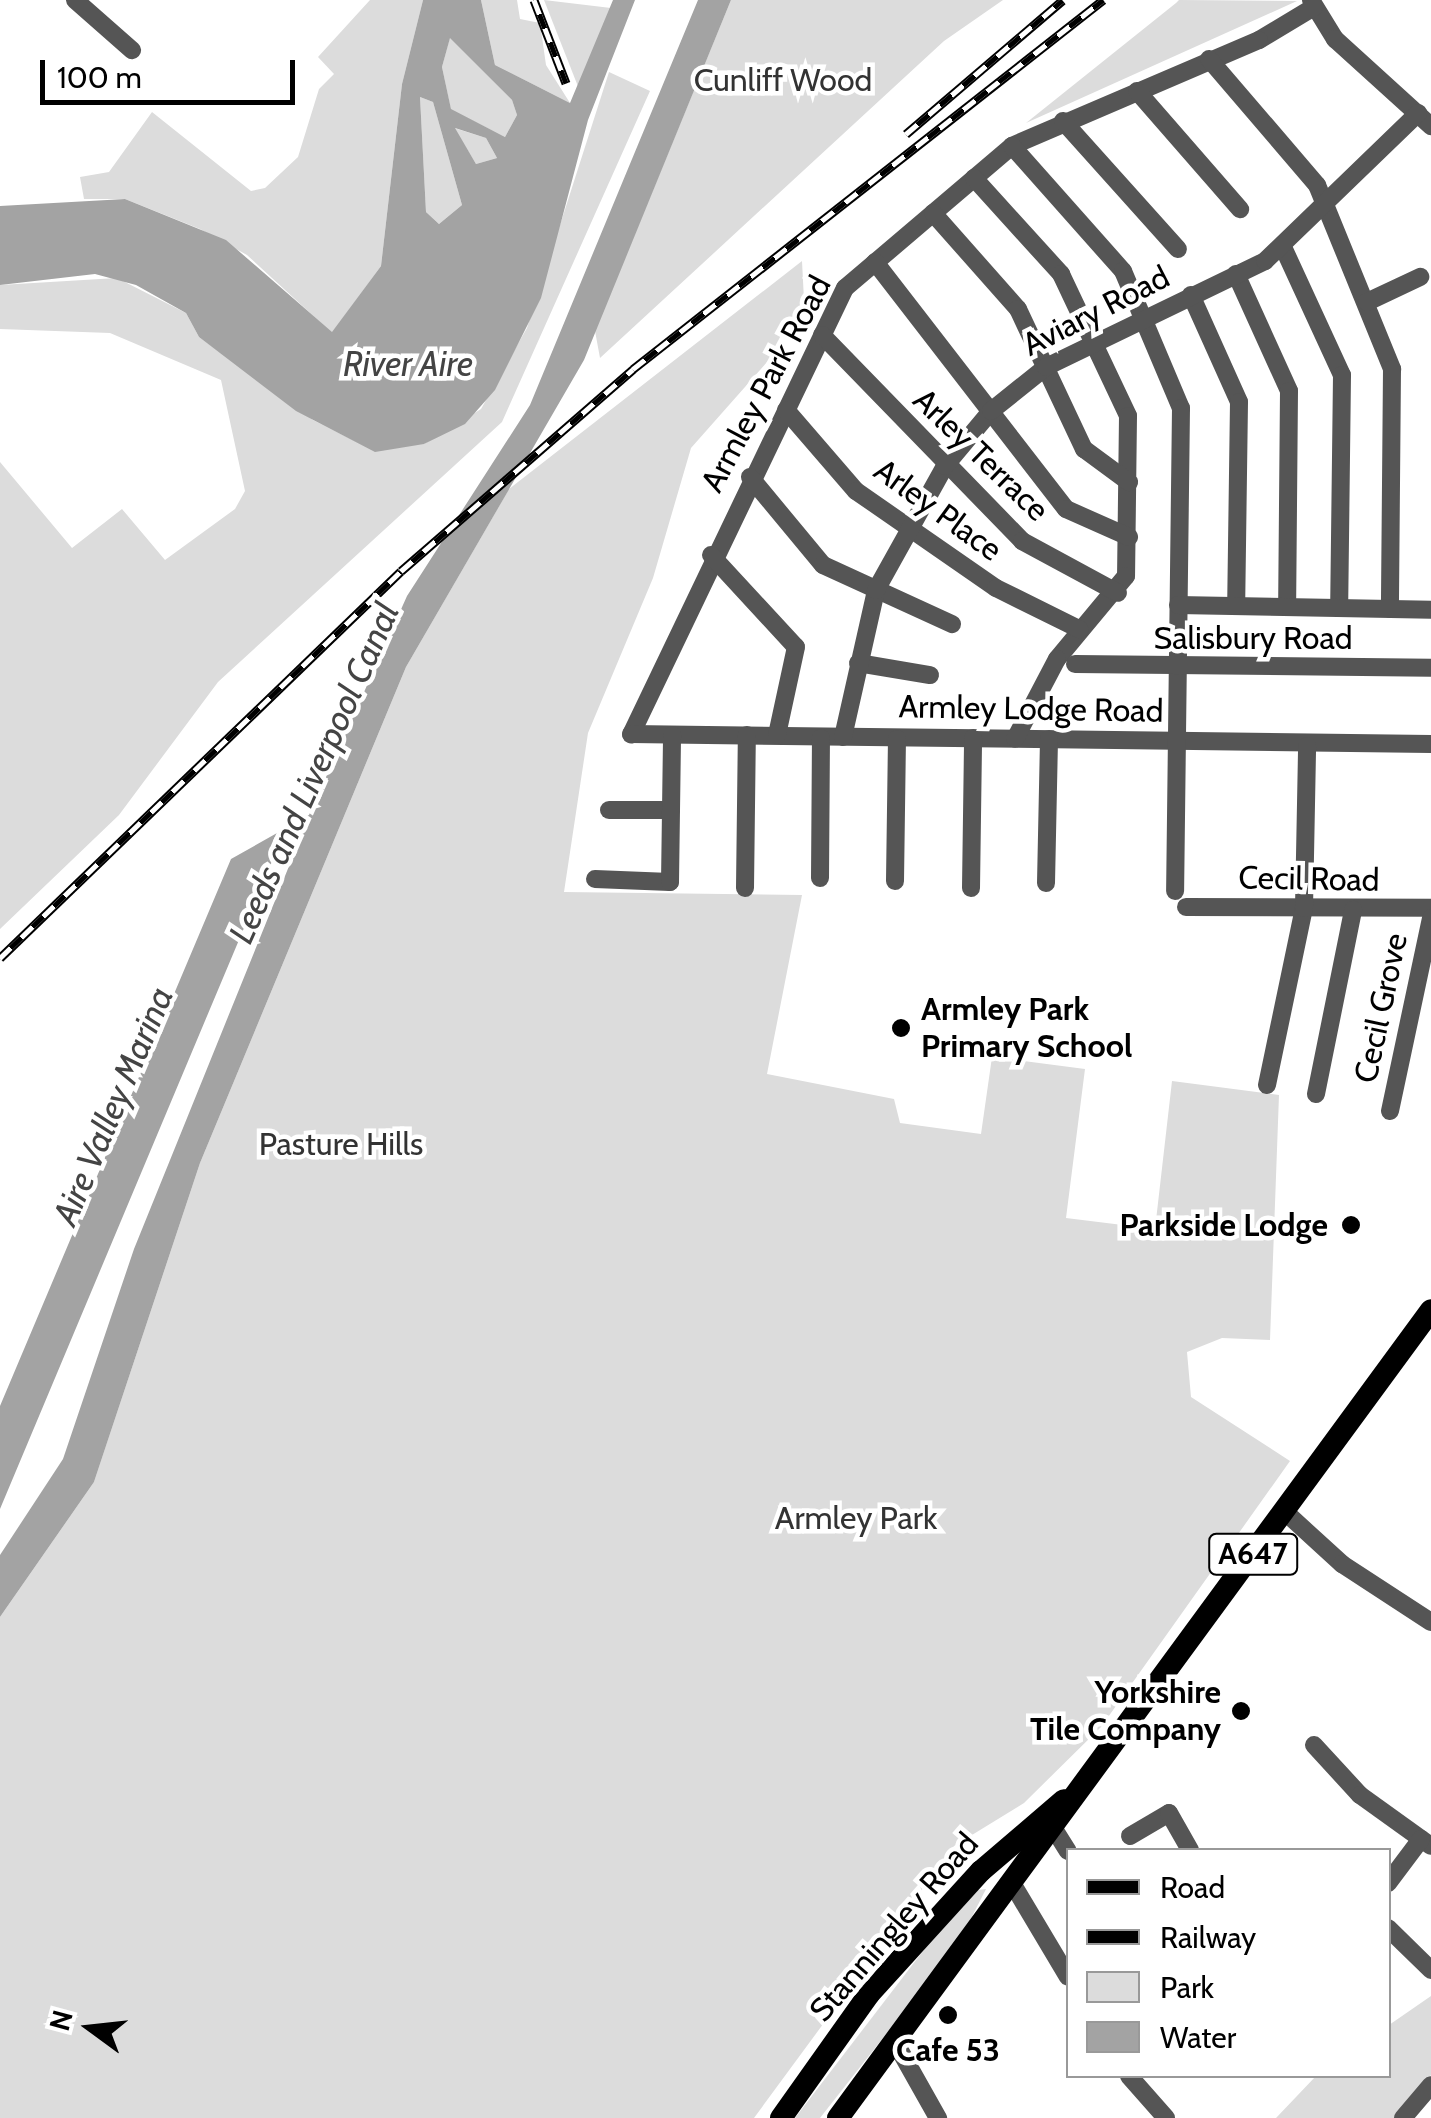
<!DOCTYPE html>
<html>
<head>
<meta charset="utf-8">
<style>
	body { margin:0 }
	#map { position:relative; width:1431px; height:2118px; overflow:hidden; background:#fff; font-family:Cabin,sans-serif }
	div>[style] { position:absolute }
	.green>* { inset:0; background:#dcdcdc }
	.water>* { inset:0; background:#a3a3a3 }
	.minor>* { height:18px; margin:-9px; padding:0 9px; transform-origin:9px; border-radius:9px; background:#555 }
	.major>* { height:22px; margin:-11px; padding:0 11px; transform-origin:11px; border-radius:11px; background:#000 }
	.rail>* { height:9px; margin-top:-4.5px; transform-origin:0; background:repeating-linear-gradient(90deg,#fff 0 15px,#000 0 30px); box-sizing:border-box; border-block:2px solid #000 }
	.dots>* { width:28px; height:28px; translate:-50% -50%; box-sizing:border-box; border:5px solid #fff; border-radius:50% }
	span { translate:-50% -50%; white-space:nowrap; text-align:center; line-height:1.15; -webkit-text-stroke:9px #fff; paint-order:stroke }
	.shield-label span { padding:2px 8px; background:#fff; border:2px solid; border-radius:8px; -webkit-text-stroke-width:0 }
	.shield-label { font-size:30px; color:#000; font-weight:700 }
	.park-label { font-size:32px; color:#333 }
	.street-label { font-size:32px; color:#000 }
	.poi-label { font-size:32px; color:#000; font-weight:700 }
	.left { translate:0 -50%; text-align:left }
	.right { translate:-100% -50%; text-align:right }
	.water-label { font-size:35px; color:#444; font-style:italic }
	.legend { position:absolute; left:1066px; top:1848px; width:325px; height:230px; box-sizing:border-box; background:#fff; border:2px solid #999; margin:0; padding:12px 18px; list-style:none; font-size:30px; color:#000 }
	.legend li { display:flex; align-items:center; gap:20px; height:50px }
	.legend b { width:50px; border:2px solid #999 }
	.north { position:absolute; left:40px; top:1978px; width:100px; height:100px; -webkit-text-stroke:8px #fff; paint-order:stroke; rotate:285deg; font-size:28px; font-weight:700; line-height:40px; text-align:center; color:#000 }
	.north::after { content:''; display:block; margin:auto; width:35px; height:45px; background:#000; clip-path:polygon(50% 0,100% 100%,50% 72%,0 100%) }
	.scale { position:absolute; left:40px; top:60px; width:255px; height:45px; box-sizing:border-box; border:5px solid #000; border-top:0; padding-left:12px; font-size:30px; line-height:35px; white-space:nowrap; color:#000; -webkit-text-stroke:8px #fff; paint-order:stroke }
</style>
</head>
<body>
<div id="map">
	<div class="green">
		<div style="clip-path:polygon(370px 0,423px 0,402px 84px,381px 266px,332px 333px,247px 255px,200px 229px,125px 199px,84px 199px,80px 177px,109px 172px,152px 112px,251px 191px,265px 188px,298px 157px,319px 89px,334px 74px,318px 57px)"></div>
		<div style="clip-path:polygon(481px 0,517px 0,520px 19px,540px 23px,546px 65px,570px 103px,495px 65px)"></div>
		<div style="clip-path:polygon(544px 0,611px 8px,579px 89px)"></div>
		<div style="clip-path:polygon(731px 0,1003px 0,944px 41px,600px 358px,595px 331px)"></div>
		<div style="clip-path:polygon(1179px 0,1297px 1px,1026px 123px,1176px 3px)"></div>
		<div style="clip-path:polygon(450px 37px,512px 100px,517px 115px,505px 137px,451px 110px,442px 67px)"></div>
		<div style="clip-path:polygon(609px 72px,650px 91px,502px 422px,218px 682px,119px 815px,0 929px,0 462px,72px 548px,122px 509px,165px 560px,235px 509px,245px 491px,221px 380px,110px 333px,0 329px,0 285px,117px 278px,186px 313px,199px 337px,313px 420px,365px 446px,424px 444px,481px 409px,527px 328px)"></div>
		<div style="clip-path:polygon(420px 97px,433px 102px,462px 205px,439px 224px,426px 212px)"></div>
		<div style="clip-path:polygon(454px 128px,486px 138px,497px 158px,476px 164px)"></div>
		<div style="clip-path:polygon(802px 261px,804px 300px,775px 353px,691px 448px,653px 578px,588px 733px,564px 892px,802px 895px,767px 1074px,894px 1099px,900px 1123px,981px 1134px,992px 1057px,1085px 1069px,1066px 1218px,1155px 1229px,1172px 1081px,1279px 1095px,1270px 1340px,1222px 1338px,1187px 1352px,1191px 1397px,1290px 1461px,1101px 1727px,1024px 1803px,954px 1846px,754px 2118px,0 2118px,0 1617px,94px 1482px,200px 1163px,406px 667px,509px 489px)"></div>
		<div style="clip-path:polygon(986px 1889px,960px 1940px,820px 2118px,795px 2118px,969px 1891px)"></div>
		<div style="clip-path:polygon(1431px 1996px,1431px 2075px,1394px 2118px,1276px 2118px,1316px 2076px,1388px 2076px,1389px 2025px)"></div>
	</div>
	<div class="water">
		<div style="clip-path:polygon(evenodd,423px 0,481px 0,495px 65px,570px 103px,613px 0,635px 0,588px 120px,541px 298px,495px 390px,465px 424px,424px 444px,375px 452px,296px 411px,199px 337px,186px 313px,136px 285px,95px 274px,0 285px,0 206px,125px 199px,226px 240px,332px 332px,381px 266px,402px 84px,423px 0,450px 38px,512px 100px,517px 115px,505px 137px,451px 109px,442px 67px,450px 38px,423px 0,420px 97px,433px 102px,462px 205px,439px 224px,426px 212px,420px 97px,423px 0,455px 128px,486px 138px,497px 158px,476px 164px,455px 128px)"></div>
		<div style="clip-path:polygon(698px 0,731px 0,584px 360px,406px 667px,200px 1163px,94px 1482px,0 1617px,0 1555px,63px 1459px,134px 1249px,300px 839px,278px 847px,0 1509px,0 1406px,231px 859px,309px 815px,407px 596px,530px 405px)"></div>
	</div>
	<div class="minor">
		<div style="left:75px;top:0;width:76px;rotate:41.3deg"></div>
		<div style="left:1311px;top:0;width:46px;rotate:58.4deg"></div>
		<div style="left:1335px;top:39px;width:130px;rotate:42.2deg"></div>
		<div style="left:1314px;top:7px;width:64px;rotate:149deg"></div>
		<div style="left:1259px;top:40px;width:269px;rotate:156.8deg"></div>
		<div style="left:1012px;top:146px;width:219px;rotate:139.6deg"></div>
		<div style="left:845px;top:288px;width:495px;rotate:115.6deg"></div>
		<div style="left:631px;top:734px;width:800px;rotate:0.72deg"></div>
		<div style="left:1209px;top:59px;width:166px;rotate:49.4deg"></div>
		<div style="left:1317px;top:185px;width:199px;rotate:67.8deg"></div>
		<div style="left:1392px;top:369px;width:240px;rotate:90.5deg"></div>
		<div style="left:1137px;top:91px;width:157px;rotate:48.9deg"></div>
		<div style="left:1063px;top:121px;width:172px;rotate:48.1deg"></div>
		<div style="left:1012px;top:146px;width:167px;rotate:48.4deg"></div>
		<div style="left:1123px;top:271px;width:149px;rotate:67.1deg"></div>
		<div style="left:1181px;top:408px;width:483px;rotate:90.7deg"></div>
		<div style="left:974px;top:178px;width:130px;rotate:47.8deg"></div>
		<div style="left:1061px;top:274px;width:157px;rotate:64.7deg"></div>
		<div style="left:1128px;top:416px;width:160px;rotate:90.7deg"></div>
		<div style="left:1126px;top:576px;width:108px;rotate:129.7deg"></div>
		<div style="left:1057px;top:659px;width:90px;rotate:117.7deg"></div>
		<div style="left:933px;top:213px;width:128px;rotate:48.5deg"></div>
		<div style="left:1018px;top:309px;width:155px;rotate:64.8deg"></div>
		<div style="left:1084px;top:449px;width:56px;rotate:36.3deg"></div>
		<div style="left:1283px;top:247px;width:141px;rotate:65.3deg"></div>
		<div style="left:1342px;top:375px;width:232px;rotate:90.7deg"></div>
		<div style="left:875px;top:262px;width:312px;rotate:52.3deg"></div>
		<div style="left:1066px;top:509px;width:69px;rotate:24deg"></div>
		<div style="left:1236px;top:274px;width:128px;rotate:65.6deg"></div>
		<div style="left:1289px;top:391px;width:214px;rotate:90.5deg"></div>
		<div style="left:1191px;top:295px;width:117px;rotate:65.8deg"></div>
		<div style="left:1239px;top:402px;width:203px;rotate:90.8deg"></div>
		<div style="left:1367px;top:302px;width:59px;rotate:-25.3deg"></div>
		<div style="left:822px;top:335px;width:287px;rotate:45.8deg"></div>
		<div style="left:1022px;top:541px;width:109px;rotate:28.4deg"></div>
		<div style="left:786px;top:410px;width:107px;rotate:49.2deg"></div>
		<div style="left:856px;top:491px;width:170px;rotate:34.7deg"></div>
		<div style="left:996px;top:588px;width:93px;rotate:26.3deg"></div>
		<div style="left:750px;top:477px;width:114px;rotate:50.3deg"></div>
		<div style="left:823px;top:565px;width:142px;rotate:24.6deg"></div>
		<div style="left:711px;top:555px;width:125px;rotate:47.3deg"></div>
		<div style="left:796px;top:647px;width:90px;rotate:102.2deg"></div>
		<div style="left:1178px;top:605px;width:253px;rotate:1.1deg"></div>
		<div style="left:858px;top:663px;width:73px;rotate:9.5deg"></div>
		<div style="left:1075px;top:664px;width:356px;rotate:0.6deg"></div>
		<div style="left:843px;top:737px;width:151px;rotate:-77.3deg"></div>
		<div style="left:876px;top:590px;width:142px;rotate:-60.9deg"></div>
		<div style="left:945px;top:466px;width:72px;rotate:-50.1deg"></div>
		<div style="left:991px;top:411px;width:70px;rotate:-38.7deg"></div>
		<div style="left:1046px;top:367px;width:243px;rotate:-25.8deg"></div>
		<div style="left:1265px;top:261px;width:213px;rotate:-44deg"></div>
		<div style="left:609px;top:810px;width:62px"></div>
		<div style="left:820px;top:878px;width:140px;rotate:-89.6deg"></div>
		<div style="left:595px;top:879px;width:75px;rotate:2.3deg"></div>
		<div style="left:670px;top:882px;width:147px;rotate:-89.2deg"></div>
		<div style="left:895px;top:881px;width:142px;rotate:-89.2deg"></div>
		<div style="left:1046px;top:883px;width:144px;rotate:-88.8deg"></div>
		<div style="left:745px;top:888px;width:153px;rotate:-89.3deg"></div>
		<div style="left:971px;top:888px;width:150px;rotate:-89.2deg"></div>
		<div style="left:1186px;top:907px;width:245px;rotate:0.2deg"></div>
		<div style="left:1267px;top:1085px;width:181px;rotate:-78.2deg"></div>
		<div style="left:1304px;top:908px;width:162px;rotate:-88.9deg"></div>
		<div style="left:1316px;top:1094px;width:188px;rotate:-78.6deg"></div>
		<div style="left:1390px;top:1111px;width:197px;rotate:-78deg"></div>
		<div style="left:1284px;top:1511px;width:79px;rotate:42.4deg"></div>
		<div style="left:1342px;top:1564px;width:106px;rotate:33.1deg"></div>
		<div style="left:1314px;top:1745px;width:68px;rotate:47.4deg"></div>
		<div style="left:1360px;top:1795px;width:87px;rotate:35.7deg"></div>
		<div style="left:1054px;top:1829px;width:26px;rotate:58deg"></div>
		<div style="left:1130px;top:1836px;width:45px;rotate:-30.5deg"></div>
		<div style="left:1169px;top:1813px;width:43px;rotate:60.4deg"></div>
		<div style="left:1012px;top:1883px;width:109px;rotate:59.2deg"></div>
		<div style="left:1388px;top:1883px;width:55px;rotate:-53.1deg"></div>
		<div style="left:1388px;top:1928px;width:60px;rotate:44.3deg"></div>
		<div style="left:894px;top:2040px;width:90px;rotate:60.6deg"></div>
		<div style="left:1129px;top:2076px;width:56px;rotate:48.6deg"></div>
		<div style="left:1403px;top:2118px;width:43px;rotate:-49.7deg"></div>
	</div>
	<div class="major">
		<div style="left:781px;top:2118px;width:152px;rotate:-54.6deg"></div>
		<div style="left:869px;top:1994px;width:166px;rotate:-47.7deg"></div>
		<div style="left:981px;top:1871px;width:109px;rotate:-40.5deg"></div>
		<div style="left:838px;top:2118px;width:1002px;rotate:-53.72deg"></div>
	</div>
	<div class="rail">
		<div style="left:534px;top:0;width:89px;rotate:68.9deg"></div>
		<div style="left:906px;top:134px;width:206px;rotate:-40.5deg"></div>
		<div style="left:0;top:958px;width:557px;rotate:-43.98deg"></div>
		<div style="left:401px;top:571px;width:308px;rotate:-41deg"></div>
		<div style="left:633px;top:369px;width:598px;rotate:-38.14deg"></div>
	</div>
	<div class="dots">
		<div style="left:901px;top:1028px;background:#000"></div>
		<div style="left:1351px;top:1225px;background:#000"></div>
		<div style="left:1241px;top:1711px;background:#000"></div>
		<div style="left:948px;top:2015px;background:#000"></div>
	</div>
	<div class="shield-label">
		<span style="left:1253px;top:1554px">A647</span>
	</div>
	<div class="park-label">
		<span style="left:783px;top:80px">Cunliff Wood</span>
		<span style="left:341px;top:1144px">Pasture Hills</span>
		<span style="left:856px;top:1518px">Armley Park</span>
	</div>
	<div class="street-label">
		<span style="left:1096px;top:311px;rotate:-27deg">Aviary Road</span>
		<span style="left:766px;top:384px;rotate:-62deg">Armley Park Road</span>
		<span style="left:981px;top:455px;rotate:44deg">Arley Terrace</span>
		<span style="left:938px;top:510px;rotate:36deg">Arley Place</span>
		<span style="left:1253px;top:638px">Salisbury Road</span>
		<span style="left:1031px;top:709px;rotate:1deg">Armley Lodge Road</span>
		<span style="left:1309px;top:879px;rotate:1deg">Cecil Road</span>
		<span style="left:1381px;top:1008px;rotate:-78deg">Cecil Grove</span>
		<span style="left:894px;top:1927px;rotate:-49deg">Stanningley Road</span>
	</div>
	<div class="poi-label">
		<span class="left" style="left:921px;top:1028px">Armley Park<br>Primary School</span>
		<span class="right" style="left:1328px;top:1225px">Parkside Lodge</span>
		<span class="right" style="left:1221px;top:1711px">Yorkshire<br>Tile Company</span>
		<span style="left:948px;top:2050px">Cafe 53</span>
	</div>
	<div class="water-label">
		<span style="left:408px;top:364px">River Aire</span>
		<span style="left:314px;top:773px;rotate:-66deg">Leeds and Liverpool Canal</span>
		<span style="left:113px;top:1106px;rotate:-67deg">Aire Valley Marina</span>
	</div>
	<ul class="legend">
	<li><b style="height:12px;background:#000"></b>Road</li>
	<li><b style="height:12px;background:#000"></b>Railway</li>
	<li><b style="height:28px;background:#dcdcdc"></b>Park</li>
	<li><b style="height:28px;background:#a3a3a3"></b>Water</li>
	</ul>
	<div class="north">N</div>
	<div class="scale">100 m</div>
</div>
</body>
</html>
